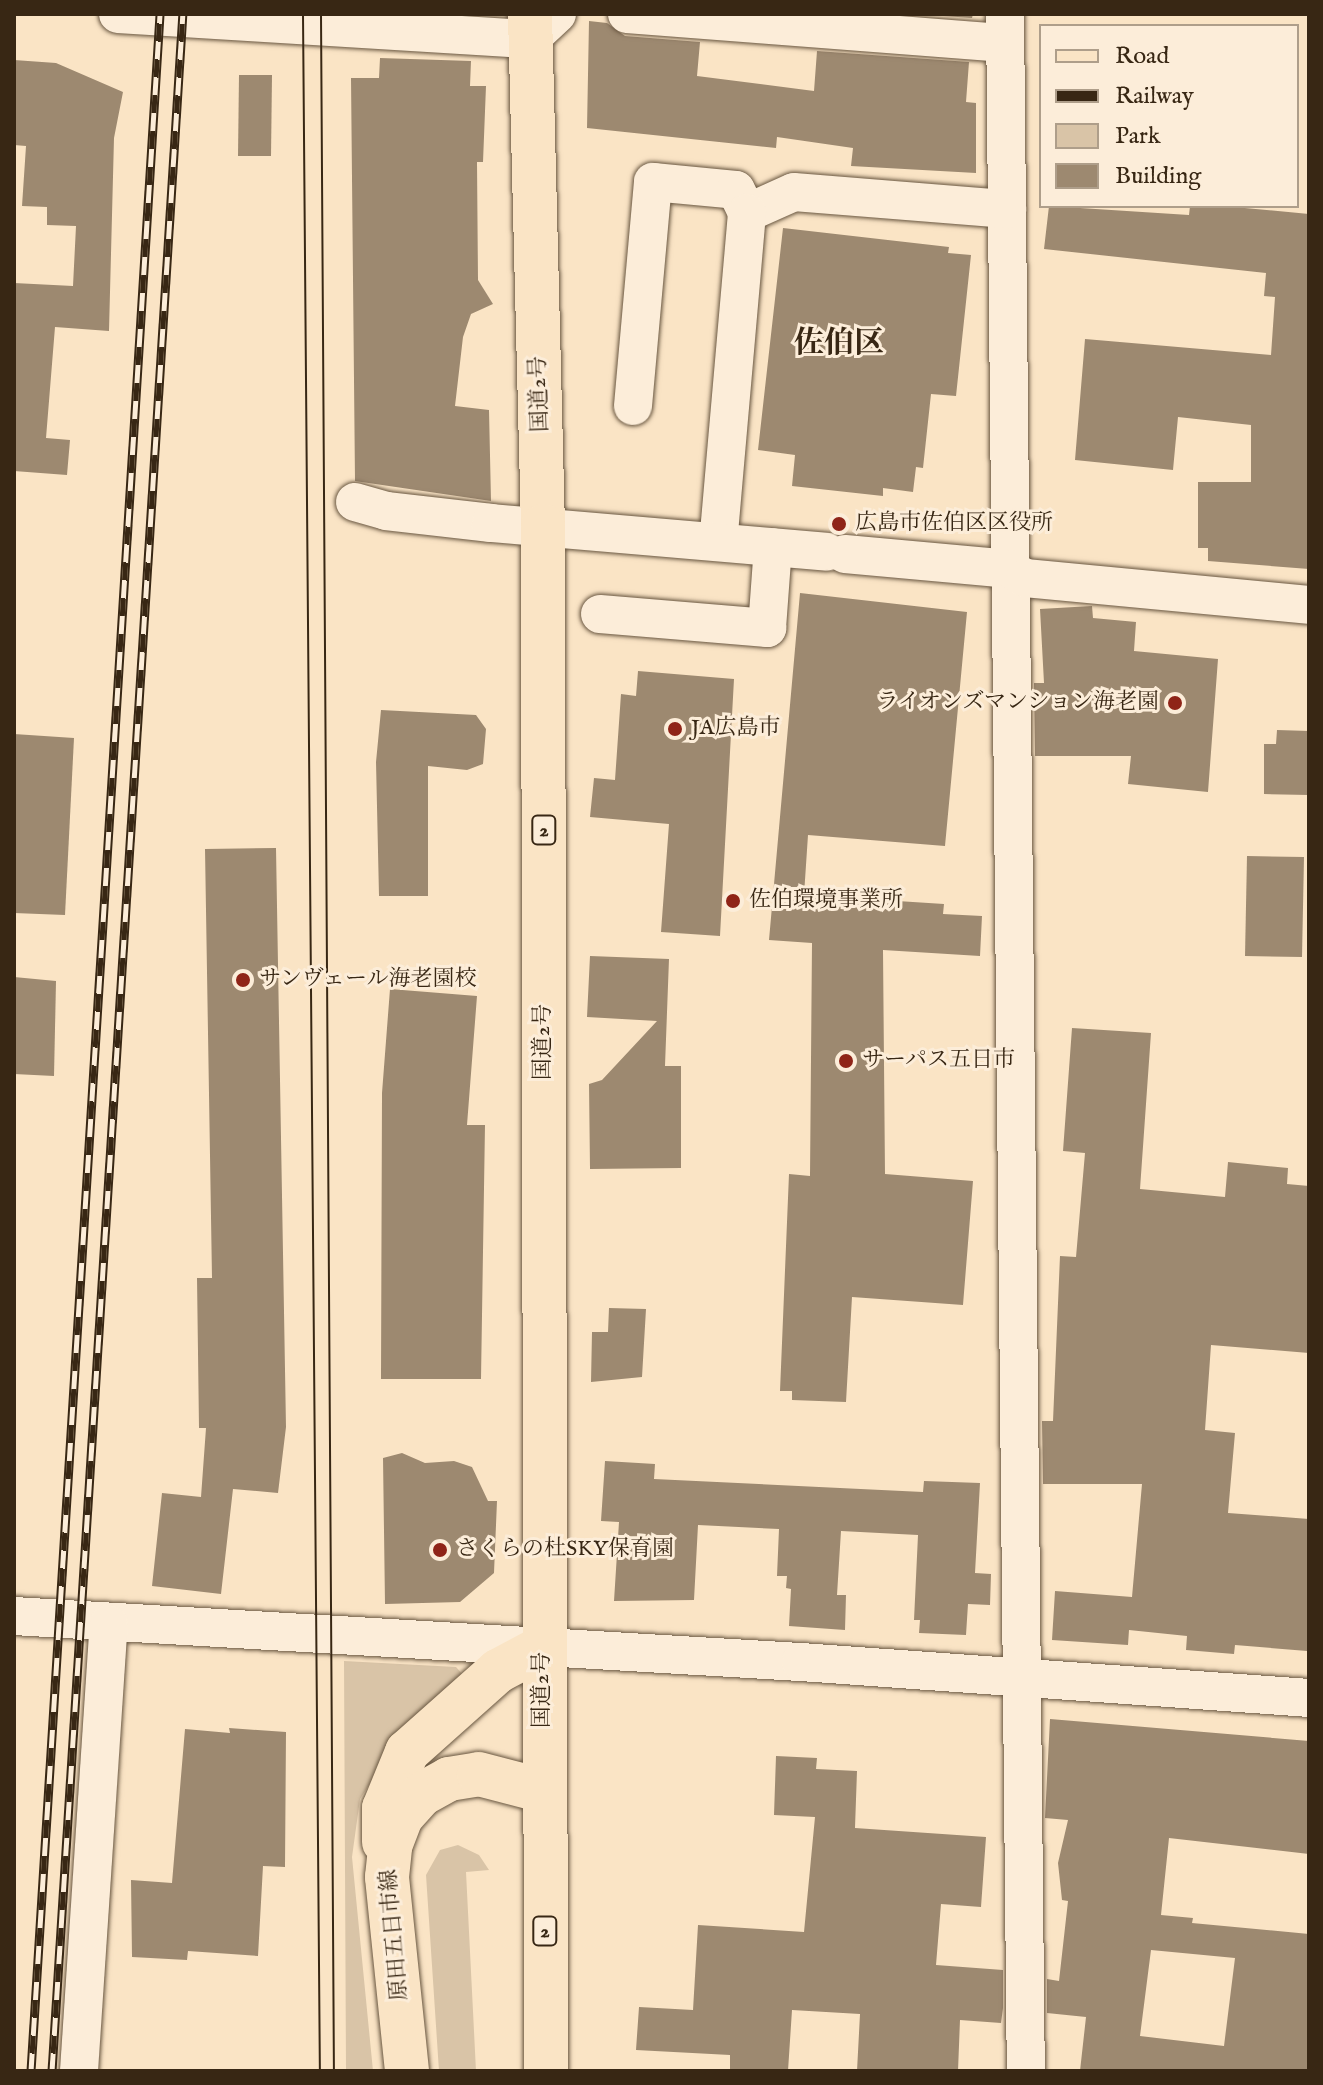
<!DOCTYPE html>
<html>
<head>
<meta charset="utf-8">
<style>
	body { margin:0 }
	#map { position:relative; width:1323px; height:2085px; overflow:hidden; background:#fae4c5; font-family:"IM FELL English","Noto Serif JP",serif }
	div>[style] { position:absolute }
	.green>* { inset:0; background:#d9c4a7 }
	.building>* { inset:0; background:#9d8970 }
	.roads { filter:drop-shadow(0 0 2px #685640) drop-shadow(0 0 2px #685640) }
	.minor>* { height:38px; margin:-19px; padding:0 19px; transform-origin:19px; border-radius:19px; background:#fcedd9 }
	.major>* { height:44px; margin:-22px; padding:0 22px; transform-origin:22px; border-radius:22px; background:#fae4c5 }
	.highway>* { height:44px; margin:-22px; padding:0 22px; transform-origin:22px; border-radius:22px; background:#fae4c5 }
	.tram>* { height:2px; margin:-1px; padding:0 1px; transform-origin:1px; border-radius:1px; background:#382714 }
	.rail>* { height:9px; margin-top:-4.5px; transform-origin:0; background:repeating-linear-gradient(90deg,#fcedd9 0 18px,#382714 0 36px); box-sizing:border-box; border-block:2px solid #382714 }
	.dots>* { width:22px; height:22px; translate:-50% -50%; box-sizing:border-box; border:4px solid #fcedd9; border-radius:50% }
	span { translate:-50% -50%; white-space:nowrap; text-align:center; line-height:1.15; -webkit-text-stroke:6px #fcedd9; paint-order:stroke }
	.shield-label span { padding:2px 6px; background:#fcedd9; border:2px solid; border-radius:6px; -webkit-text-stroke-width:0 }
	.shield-label { font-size:20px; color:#382714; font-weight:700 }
	.street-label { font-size:22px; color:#382714 }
	.poi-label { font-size:22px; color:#382714 }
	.left { translate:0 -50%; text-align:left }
	.right { translate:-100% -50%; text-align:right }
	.district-label { font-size:30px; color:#382714; font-weight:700 }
	.frame { position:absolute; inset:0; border:16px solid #382714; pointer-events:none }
	.legend { position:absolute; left:1039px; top:24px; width:260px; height:184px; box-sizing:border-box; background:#fcedd9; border:2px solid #ae9e8a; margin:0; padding:10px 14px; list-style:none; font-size:24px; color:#382714 }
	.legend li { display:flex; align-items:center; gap:16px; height:40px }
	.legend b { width:40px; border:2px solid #ae9e8a }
</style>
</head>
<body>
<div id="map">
	<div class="green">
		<div style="clip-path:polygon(344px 1661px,456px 1667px,464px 1676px,400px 1737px,360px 1799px,352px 1857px,373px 2071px,346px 2071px)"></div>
		<div style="clip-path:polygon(458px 1845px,479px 1855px,489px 1870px,466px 1872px,476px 2071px,439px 2071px,426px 1875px,440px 1850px)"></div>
	</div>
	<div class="building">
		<div style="clip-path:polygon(915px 14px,973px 14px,972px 18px)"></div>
		<div style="clip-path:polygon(589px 21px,607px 23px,625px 36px,700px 42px,697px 76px,814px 91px,817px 51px,969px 62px,966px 102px,976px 103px,976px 173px,851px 166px,853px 148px,777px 137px,776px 148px,587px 128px)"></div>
		<div style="clip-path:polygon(380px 58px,471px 61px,470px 86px,486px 86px,483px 162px,477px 162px,478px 280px,493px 304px,471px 314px,463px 337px,455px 406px,489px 410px,491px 501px,355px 481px,351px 78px,379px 78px)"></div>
		<div style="clip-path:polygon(14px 60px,56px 63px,123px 92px,114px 138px,109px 331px,55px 327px,46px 438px,70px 440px,67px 475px,14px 471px,14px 283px,73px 286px,76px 226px,47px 225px,47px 207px,22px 206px,26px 146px,14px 145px)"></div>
		<div style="clip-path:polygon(239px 75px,272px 75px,271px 156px,238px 156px)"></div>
		<div style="clip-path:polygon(1049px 206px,1189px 215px,1190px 206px,1223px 206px,1309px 214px,1309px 569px,1208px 561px,1208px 548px,1198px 548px,1198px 482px,1251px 482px,1251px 425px,1178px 417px,1173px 470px,1075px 460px,1085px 339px,1271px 355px,1275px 297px,1264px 296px,1266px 273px,1044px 249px)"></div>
		<div style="clip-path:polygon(783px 228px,949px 247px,948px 253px,971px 255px,956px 396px,931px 394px,923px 468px,916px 467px,913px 492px,883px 488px,883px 496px,792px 486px,795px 455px,758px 450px)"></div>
		<div style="clip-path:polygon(800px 593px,967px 612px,945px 846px,808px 835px,804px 895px,944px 904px,943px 914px,982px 916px,980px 956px,883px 950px,885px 1174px,973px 1181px,963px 1305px,852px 1297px,846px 1402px,792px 1400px,792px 1391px,780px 1391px,789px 1174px,810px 1176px,812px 943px,769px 940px)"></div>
		<div style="clip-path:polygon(1092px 606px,1093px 618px,1136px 622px,1134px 651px,1218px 659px,1208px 792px,1128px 784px,1131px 756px,1035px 756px,1034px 683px,1044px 683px,1040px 609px)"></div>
		<div style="clip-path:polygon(638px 671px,734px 679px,720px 936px,661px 932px,669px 824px,590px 817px,594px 778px,615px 780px,621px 694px,636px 696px)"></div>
		<div style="clip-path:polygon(381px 710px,476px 715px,486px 729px,483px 764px,467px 770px,428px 766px,428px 896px,379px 896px,376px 762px)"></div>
		<div style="clip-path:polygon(1277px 730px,1309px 731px,1309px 795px,1264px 794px,1264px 744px,1276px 744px)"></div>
		<div style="clip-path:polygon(14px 734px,74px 738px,65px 915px,14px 913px)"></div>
		<div style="clip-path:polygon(276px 848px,286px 1427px,278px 1493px,233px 1489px,221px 1594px,152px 1586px,162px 1493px,201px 1497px,206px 1428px,199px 1428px,197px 1278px,212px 1278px,205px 849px)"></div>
		<div style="clip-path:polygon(1247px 856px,1304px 857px,1302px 957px,1245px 956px)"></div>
		<div style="clip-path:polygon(590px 956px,669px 959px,665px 1066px,681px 1066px,681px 1168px,590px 1169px,589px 1084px,602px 1080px,657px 1021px,587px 1017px)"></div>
		<div style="clip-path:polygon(14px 977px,56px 981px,54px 1076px,14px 1074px)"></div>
		<div style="clip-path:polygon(390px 989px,477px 996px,467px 1125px,485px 1125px,481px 1379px,381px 1379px,382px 1093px)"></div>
		<div style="clip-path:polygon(1072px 1028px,1151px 1033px,1140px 1189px,1225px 1197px,1228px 1162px,1288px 1168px,1287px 1184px,1309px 1186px,1309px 1353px,1211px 1345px,1205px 1430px,1235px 1433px,1228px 1513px,1309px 1519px,1307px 1651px,1235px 1645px,1234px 1654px,1186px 1650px,1187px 1636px,1129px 1630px,1128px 1645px,1052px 1640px,1055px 1591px,1132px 1597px,1142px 1484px,1043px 1484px,1042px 1421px,1053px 1421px,1060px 1256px,1076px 1257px,1085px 1153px,1063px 1151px)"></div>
		<div style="clip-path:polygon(609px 1308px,646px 1309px,642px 1377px,591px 1382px,592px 1332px,608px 1332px)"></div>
		<div style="clip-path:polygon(402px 1453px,425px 1463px,454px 1461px,472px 1467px,488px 1501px,497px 1501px,494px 1573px,460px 1602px,385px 1604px,383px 1458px)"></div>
		<div style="clip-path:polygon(605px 1461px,655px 1464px,654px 1479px,923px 1492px,924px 1481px,980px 1483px,975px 1573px,991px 1574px,990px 1605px,968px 1604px,966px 1635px,919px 1633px,920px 1620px,914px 1620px,918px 1535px,841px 1531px,837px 1595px,846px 1595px,845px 1630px,789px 1626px,791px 1589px,786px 1588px,787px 1576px,777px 1576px,779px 1529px,698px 1525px,694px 1600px,614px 1601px,619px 1522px,601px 1521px)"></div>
		<div style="clip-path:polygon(evenodd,1050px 1719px,1309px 1741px,1309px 1854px,1169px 1838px,1161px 1915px,1193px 1918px,1192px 1923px,1309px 1934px,1309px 2071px,1080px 2071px,1086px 2017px,1047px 2013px,1047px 1979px,1059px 1981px,1068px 1901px,1062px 1900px,1058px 1863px,1068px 1820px,1045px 1818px,1050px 1719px,1151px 1950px,1235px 1958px,1224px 2046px,1140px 2036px,1151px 1950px)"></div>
		<div style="clip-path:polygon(229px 1728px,286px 1732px,285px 1867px,263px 1866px,258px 1956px,188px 1951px,187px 1960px,132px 1957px,131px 1880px,172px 1883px,185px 1729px,230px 1733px)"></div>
		<div style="clip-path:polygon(776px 1756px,817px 1758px,816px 1769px,857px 1771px,855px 1828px,986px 1837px,981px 1907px,941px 1904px,936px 1965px,1003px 1970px,1003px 2008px,1001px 2023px,960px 2020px,958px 2071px,857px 2071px,860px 2014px,792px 2010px,788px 2071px,730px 2071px,730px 2055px,636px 2050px,639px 2007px,693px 2010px,698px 1925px,804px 1932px,815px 1817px,774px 1815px)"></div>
	</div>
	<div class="roads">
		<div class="minor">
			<div style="left:118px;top:14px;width:413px;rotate:3.5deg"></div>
			<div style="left:530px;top:39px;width:37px;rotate:-43deg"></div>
			<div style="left:627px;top:14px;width:379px;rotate:4.4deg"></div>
			<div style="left:1005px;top:14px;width:2057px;rotate:89.42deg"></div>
			<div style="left:747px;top:213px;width:51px;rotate:-24.1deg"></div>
			<div style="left:794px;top:192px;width:214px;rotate:4.6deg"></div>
			<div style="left:633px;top:406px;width:225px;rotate:-84.9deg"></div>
			<div style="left:653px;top:182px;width:83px;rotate:5.5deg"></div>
			<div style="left:736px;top:190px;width:25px;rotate:64deg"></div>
			<div style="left:747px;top:213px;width:330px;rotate:95deg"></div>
			<div style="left:355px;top:502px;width:32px;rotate:16deg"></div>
			<div style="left:386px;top:511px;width:106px;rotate:6.5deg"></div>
			<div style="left:491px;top:523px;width:337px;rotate:4.9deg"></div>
			<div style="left:845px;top:554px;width:166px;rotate:5.2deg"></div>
			<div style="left:1010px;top:569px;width:17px;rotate:31deg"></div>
			<div style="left:1025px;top:578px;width:285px;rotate:5.4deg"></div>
			<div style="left:600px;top:614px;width:168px;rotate:4.8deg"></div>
			<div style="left:767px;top:628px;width:81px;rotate:-85.8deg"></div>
			<div style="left:14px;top:1616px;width:788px;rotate:3.35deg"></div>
			<div style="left:801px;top:1662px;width:509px;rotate:4.05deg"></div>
			<div style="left:79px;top:2071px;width:448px;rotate:-86.2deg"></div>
		</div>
		<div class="major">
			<div style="left:384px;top:1842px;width:34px;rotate:-90deg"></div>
			<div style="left:384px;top:1808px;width:61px;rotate:-67.7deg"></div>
			<div style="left:407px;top:1752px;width:122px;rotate:-41.7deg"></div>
			<div style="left:498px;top:1671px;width:51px;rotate:-28.1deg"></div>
			<div style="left:407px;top:2071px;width:195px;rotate:-95.9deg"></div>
			<div style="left:387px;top:1877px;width:31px;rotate:-84deg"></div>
			<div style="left:390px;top:1846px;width:31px;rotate:-69deg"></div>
			<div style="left:401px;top:1817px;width:31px;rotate:-48deg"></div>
			<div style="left:422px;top:1794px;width:31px;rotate:-29deg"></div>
			<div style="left:449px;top:1779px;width:30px;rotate:-9deg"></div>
			<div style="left:479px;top:1774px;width:67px;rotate:14.7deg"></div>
		</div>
		<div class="highway">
			<div style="left:530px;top:14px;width:512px;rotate:88.55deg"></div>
			<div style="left:543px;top:526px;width:1545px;rotate:89.89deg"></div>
		</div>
	</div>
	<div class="tram">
		<div style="left:303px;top:14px;width:2057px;rotate:89.53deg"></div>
		<div style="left:321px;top:14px;width:2057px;rotate:89.64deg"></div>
	</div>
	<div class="rail">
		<div style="left:31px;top:2071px;width:2061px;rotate:-86.41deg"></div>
		<div style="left:52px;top:2071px;width:2061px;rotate:-86.36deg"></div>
	</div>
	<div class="dots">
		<div style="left:839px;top:524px;background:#8f2418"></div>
		<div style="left:1175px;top:703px;background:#8f2418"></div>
		<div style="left:675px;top:729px;background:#8f2418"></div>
		<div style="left:733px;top:901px;background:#8f2418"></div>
		<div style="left:243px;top:980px;background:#8f2418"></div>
		<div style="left:846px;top:1061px;background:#8f2418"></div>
		<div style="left:440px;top:1550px;background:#8f2418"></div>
	</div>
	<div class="shield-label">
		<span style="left:544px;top:830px">2</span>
		<span style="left:545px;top:1931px">2</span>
	</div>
	<div class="street-label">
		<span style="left:540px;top:394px;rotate:-92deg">国道2号</span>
		<span style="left:544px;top:1042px;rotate:-90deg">国道2号</span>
		<span style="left:543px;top:1690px;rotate:-90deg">国道2号</span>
		<span style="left:395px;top:1935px;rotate:-95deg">原田五日市線</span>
	</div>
	<div class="poi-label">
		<span class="left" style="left:855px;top:524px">広島市佐伯区区役所</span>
		<span class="right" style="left:1159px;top:703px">ライオンズマンション海老園</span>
		<span class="left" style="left:691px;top:729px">JA広島市</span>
		<span class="left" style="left:749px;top:901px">佐伯環境事業所</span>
		<span class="left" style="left:259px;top:980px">サンヴェール海老園校</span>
		<span class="left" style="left:862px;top:1061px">サーパス五日市</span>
		<span class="left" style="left:456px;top:1550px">さくらの杜SKY保育園</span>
	</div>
	<div class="district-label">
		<span style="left:839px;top:344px">佐伯区</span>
	</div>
	<div class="frame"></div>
	<ul class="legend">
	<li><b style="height:10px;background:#fae4c5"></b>Road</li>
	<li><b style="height:10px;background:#382714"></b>Railway</li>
	<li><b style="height:22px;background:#d9c4a7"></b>Park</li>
	<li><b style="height:22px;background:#9d8970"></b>Building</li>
	</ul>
</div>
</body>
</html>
